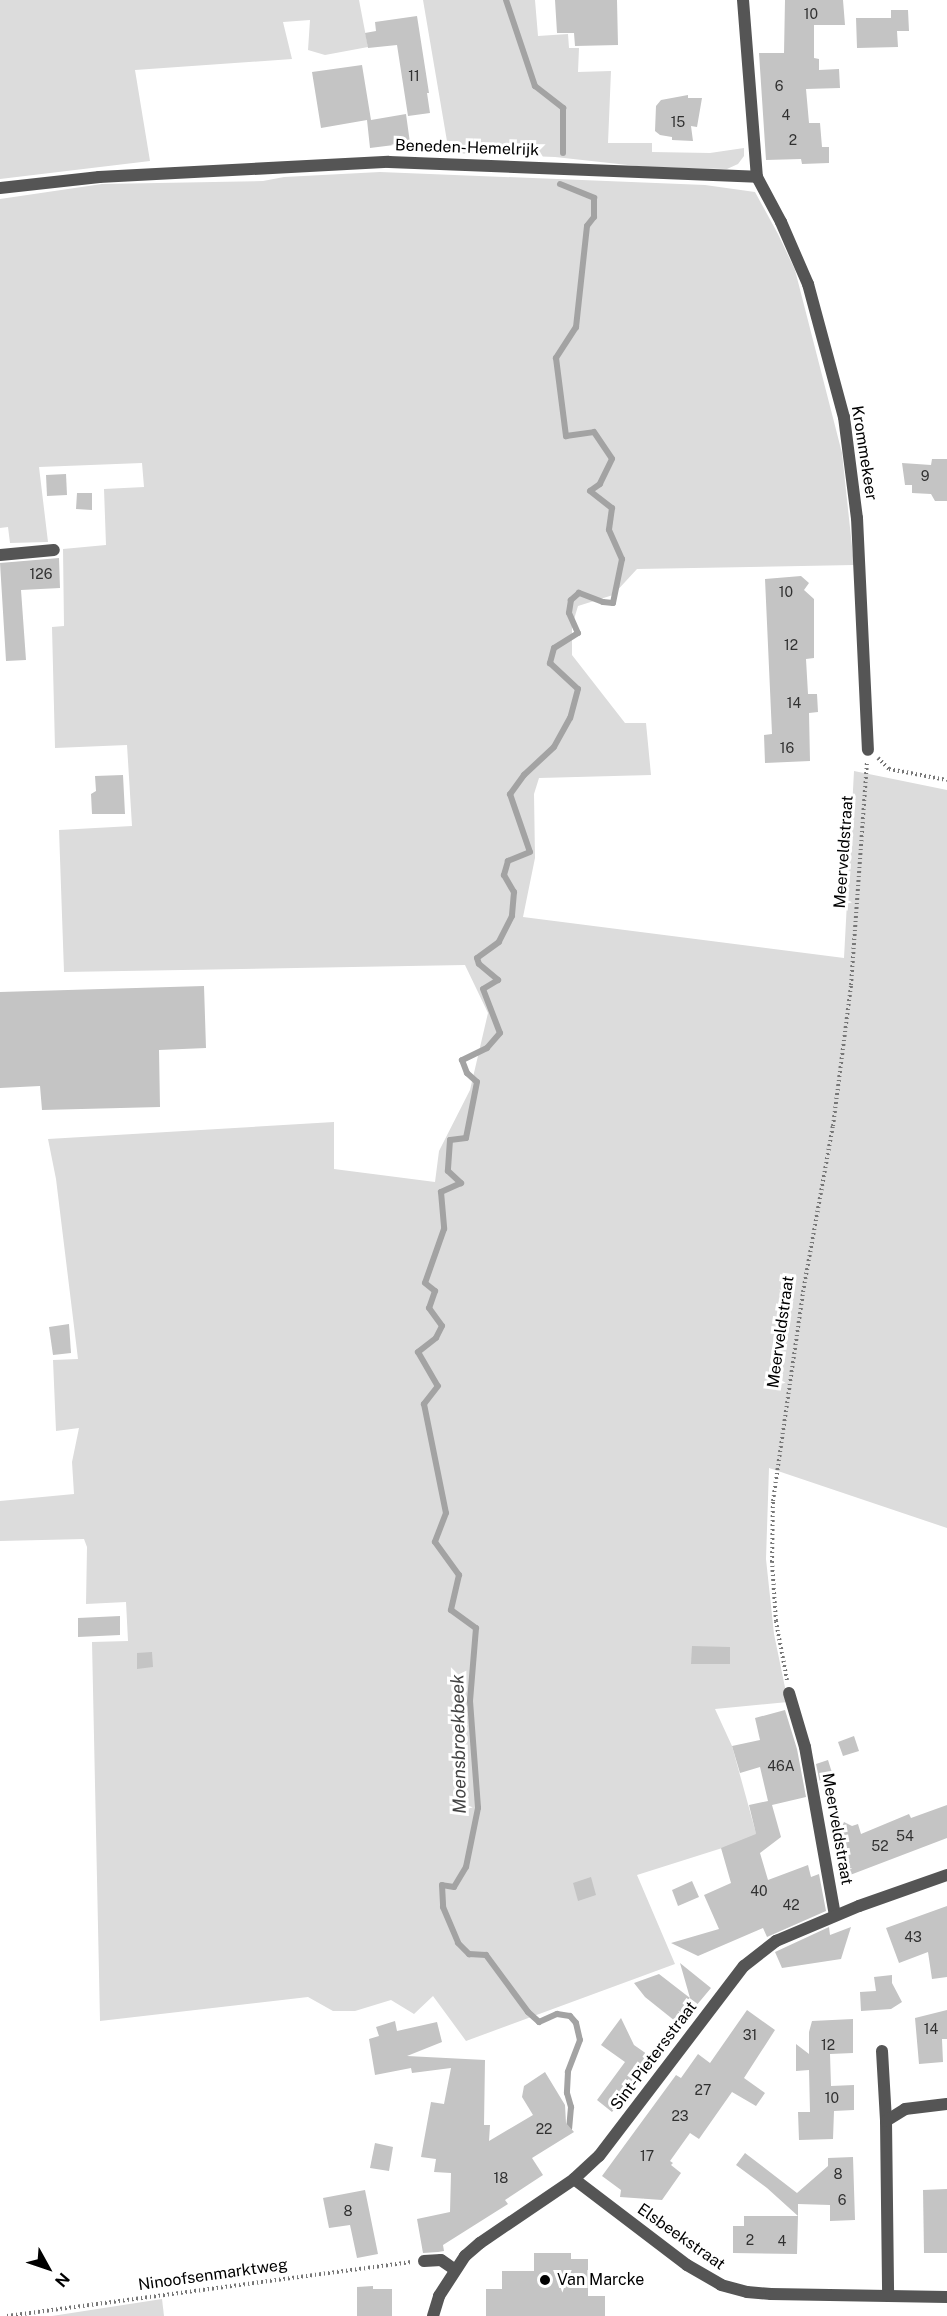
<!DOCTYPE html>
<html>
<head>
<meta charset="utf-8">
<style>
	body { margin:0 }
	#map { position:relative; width:947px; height:2316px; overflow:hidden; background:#fff; font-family:"Public Sans",sans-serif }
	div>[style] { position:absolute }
	.green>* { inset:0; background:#dcdcdc }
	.stream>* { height:6px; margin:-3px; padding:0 3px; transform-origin:3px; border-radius:3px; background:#a3a3a3 }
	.building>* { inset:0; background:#c4c4c4 }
	.path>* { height:4px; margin-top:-2px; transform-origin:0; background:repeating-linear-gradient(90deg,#777 0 1.5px,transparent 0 4.5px) }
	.minor>* { height:12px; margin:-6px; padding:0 6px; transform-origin:6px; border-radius:6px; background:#555 }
	.dots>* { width:16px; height:16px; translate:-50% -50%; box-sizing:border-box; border:3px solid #fff; border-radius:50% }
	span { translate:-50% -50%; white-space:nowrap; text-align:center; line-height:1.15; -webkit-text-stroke:6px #fff; paint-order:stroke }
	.number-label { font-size:14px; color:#313131 }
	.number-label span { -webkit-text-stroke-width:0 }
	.street-label { font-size:16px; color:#000 }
	.poi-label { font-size:16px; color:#000 }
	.left { translate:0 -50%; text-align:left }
	.water-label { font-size:18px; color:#444; font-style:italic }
	.north { position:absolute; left:18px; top:2238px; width:60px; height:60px; -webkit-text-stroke:4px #fff; paint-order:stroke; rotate:130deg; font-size:16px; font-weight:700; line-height:24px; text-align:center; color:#000 }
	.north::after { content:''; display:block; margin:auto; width:21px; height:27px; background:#000; clip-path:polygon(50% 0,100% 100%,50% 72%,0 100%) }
</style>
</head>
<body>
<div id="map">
	<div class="green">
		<div style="clip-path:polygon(0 0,359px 0,368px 47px,325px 55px,308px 50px,310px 20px,283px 22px,292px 59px,135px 70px,150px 161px,0 179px)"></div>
		<div style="clip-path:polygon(423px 0,535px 0,538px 36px,568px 34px,569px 48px,579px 48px,578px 72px,611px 71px,608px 143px,652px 143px,652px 152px,710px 153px,744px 148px,744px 156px,738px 164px,727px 169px,646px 167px,555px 157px,449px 153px)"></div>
		<div style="clip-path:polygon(380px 172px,705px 185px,755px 192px,778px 234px,795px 270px,842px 453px,854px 565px,637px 569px,613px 595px,578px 606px,572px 626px,572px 655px,625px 723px,646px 723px,651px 775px,539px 778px,534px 794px,535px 858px,523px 917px,844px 958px,854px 771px,947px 790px,947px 1528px,769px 1468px,766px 1559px,774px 1634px,788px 1702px,715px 1709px,732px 1746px,757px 1837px,637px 1875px,675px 1964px,466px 2041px,433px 1996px,414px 2014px,391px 2000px,355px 2011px,333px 2011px,308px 1997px,100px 2021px,92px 1642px,128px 1641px,126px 1602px,86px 1604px,87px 1547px,84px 1539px,0 1541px,0 1501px,74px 1494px,72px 1462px,79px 1428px,56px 1431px,53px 1360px,78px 1359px,56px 1179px,48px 1139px,334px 1122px,334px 1169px,435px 1182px,439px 1151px,470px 1090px,488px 1013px,465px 965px,64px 972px,59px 830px,132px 826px,127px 745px,55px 748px,52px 627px,64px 626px,63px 549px,106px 545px,104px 489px,144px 487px,142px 463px,39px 467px,48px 542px,10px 543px,8px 527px,0 528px,0 199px,102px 184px,263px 181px,284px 177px)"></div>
		<div style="clip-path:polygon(162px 2299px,164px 2316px,52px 2316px)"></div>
	</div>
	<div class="stream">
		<div style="left:506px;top:0;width:91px;rotate:71.4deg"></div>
		<div style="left:535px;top:86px;width:36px;rotate:38deg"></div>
		<div style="left:563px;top:108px;width:45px;rotate:90deg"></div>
		<div style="left:560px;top:184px;width:37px;rotate:22deg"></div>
		<div style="left:594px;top:198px;width:19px;rotate:90deg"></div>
		<div style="left:594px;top:217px;width:11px;rotate:128deg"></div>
		<div style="left:587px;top:226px;width:102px;rotate:96.2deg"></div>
		<div style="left:576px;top:327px;width:37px;rotate:123deg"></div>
		<div style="left:556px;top:358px;width:79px;rotate:82.7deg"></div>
		<div style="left:566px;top:436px;width:28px;rotate:-8deg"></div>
		<div style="left:594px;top:432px;width:32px;rotate:56deg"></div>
		<div style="left:612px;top:459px;width:28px;rotate:116deg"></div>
		<div style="left:600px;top:484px;width:12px;rotate:145deg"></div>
		<div style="left:590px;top:491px;width:28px;rotate:38deg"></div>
		<div style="left:612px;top:508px;width:22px;rotate:98deg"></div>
		<div style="left:609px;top:530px;width:32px;rotate:66deg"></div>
		<div style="left:622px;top:559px;width:45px;rotate:101.6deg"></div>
		<div style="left:613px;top:603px;width:10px;rotate:-174deg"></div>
		<div style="left:603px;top:602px;width:26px;rotate:-159deg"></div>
		<div style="left:579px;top:593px;width:11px;rotate:139deg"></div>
		<div style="left:571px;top:600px;width:13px;rotate:99deg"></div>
		<div style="left:569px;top:613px;width:22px;rotate:66deg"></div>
		<div style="left:578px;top:633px;width:28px;rotate:148deg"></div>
		<div style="left:554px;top:648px;width:16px;rotate:105deg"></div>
		<div style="left:550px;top:663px;width:38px;rotate:43deg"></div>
		<div style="left:578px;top:689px;width:30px;rotate:105deg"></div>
		<div style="left:570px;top:718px;width:33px;rotate:119deg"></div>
		<div style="left:554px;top:747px;width:41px;rotate:137deg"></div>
		<div style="left:524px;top:775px;width:24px;rotate:126deg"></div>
		<div style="left:510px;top:794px;width:61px;rotate:71deg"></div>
		<div style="left:530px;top:852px;width:24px;rotate:158deg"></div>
		<div style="left:508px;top:861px;width:15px;rotate:106deg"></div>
		<div style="left:504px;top:875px;width:20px;rotate:60deg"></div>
		<div style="left:514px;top:892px;width:24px;rotate:95deg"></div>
		<div style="left:512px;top:916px;width:29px;rotate:117deg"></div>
		<div style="left:499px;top:942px;width:27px;rotate:144deg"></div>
		<div style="left:477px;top:958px;width:6px;rotate:72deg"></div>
		<div style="left:479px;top:964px;width:25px;rotate:40deg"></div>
		<div style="left:498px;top:980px;width:17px;rotate:149deg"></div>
		<div style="left:483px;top:989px;width:47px;rotate:68.9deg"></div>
		<div style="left:500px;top:1033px;width:20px;rotate:131deg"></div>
		<div style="left:487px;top:1048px;width:28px;rotate:154deg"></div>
		<div style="left:462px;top:1060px;width:14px;rotate:69deg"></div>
		<div style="left:467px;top:1073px;width:13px;rotate:42deg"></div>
		<div style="left:477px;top:1082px;width:57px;rotate:101.1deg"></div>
		<div style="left:466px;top:1138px;width:16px;rotate:173deg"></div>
		<div style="left:450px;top:1140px;width:31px;rotate:94deg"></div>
		<div style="left:448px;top:1171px;width:18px;rotate:43deg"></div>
		<div style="left:461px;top:1183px;width:22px;rotate:156deg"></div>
		<div style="left:441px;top:1192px;width:37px;rotate:85deg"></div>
		<div style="left:444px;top:1229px;width:57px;rotate:109.4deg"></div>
		<div style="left:425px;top:1283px;width:13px;rotate:39deg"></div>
		<div style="left:435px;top:1291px;width:18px;rotate:109deg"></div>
		<div style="left:429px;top:1308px;width:22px;rotate:54deg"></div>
		<div style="left:442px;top:1326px;width:13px;rotate:117deg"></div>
		<div style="left:436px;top:1338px;width:23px;rotate:142deg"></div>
		<div style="left:418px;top:1352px;width:39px;rotate:60deg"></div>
		<div style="left:438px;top:1386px;width:23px;rotate:128deg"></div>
		<div style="left:424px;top:1404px;width:111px;rotate:78.6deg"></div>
		<div style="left:446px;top:1513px;width:31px;rotate:111deg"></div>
		<div style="left:435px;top:1542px;width:41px;rotate:54deg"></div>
		<div style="left:459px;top:1575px;width:36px;rotate:103deg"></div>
		<div style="left:451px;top:1610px;width:31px;rotate:36deg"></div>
		<div style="left:476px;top:1628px;width:73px;rotate:94.7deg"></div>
		<div style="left:470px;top:1701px;width:107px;rotate:85.7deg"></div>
		<div style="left:478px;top:1808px;width:60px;rotate:101.5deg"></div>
		<div style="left:466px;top:1867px;width:23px;rotate:121deg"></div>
		<div style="left:454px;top:1887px;width:12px;rotate:-171deg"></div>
		<div style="left:442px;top:1885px;width:22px;rotate:87deg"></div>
		<div style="left:443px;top:1907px;width:39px;rotate:67deg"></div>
		<div style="left:458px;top:1943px;width:16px;rotate:45deg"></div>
		<div style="left:469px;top:1954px;width:17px;rotate:3deg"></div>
		<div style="left:486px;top:1955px;width:71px;rotate:53.6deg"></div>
		<div style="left:528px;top:2012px;width:15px;rotate:42deg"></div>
		<div style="left:539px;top:2022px;width:20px;rotate:-24deg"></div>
		<div style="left:557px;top:2014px;width:13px;rotate:9deg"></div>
		<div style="left:570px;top:2016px;width:9px;rotate:49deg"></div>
		<div style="left:576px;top:2023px;width:17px;rotate:77deg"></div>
		<div style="left:580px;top:2040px;width:34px;rotate:111deg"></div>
		<div style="left:568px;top:2072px;width:21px;rotate:93deg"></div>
		<div style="left:567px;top:2093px;width:15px;rotate:74deg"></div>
		<div style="left:571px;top:2107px;width:21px;rotate:95deg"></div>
	</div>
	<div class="building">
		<div style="clip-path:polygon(555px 0,617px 0,618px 45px,575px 46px,574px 33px,557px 33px)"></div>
		<div style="clip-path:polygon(785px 0,843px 0,845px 25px,814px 25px,814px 58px,819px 59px,819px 70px,839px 69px,840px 88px,806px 89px,809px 123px,820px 123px,822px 147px,829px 147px,829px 163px,802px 164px,801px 159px,766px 160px,759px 53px,784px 53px)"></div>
		<div style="clip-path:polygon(891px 10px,908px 10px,909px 31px,897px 31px,898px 47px,857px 48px,856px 18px,891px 18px)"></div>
		<div style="clip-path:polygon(417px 16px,429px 93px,427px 93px,430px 113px,408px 116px,397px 45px,368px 48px,365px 33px,376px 31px,375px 22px)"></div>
		<div style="clip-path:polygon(362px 65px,371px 120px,406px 114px,410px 143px,370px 148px,367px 120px,321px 128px,312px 72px)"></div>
		<div style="clip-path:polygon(688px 95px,688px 98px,702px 98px,697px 127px,691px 126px,693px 141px,672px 140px,672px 137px,660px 135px,655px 131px,656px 106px,661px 100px)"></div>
		<div style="clip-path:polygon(932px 459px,947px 459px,947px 501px,935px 501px,931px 494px,912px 493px,912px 485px,905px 485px,902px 463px,931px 465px)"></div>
		<div style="clip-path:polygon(66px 474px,67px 495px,47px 496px,46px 475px)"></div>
		<div style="clip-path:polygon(77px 493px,92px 493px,92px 510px,76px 509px)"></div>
		<div style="clip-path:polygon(59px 558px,60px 588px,21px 590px,26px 660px,6px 661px,0 563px)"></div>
		<div style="clip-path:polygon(801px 576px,809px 583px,804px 590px,814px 599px,814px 658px,806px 659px,808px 694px,817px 694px,818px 712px,809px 713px,810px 761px,765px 763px,764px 735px,772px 734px,765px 579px)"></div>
		<div style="clip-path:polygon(123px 775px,125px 814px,92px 814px,91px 794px,96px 791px,95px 776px)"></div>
		<div style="clip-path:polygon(204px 986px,206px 1048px,159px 1050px,160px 1107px,42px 1110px,40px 1086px,0 1088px,0 992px)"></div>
		<div style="clip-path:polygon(69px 1324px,71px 1353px,53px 1355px,49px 1327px)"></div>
		<div style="clip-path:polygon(120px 1616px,120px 1635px,78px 1637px,78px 1618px)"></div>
		<div style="clip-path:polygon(692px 1646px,730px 1647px,730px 1664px,691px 1664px)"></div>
		<div style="clip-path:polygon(152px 1652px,153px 1667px,137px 1669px,137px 1653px)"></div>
		<div style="clip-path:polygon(785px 1710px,797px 1749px,806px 1797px,772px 1805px,781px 1837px,760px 1853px,768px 1880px,808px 1865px,811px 1877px,819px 1874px,826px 1911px,767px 1937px,763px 1928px,698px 1956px,671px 1943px,719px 1929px,704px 1895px,731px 1883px,721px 1848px,756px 1834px,749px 1805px,768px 1801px,760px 1767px,740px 1773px,732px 1746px,760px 1740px,755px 1718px)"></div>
		<div style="clip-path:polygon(854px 1736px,859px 1751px,843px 1756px,838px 1742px)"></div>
		<div style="clip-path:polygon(828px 1760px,834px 1779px,820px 1783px,816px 1764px)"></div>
		<div style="clip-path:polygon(947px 1805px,947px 1838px,850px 1875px,836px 1833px,840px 1831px,844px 1822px,852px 1826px,858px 1824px,861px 1834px,909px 1814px,911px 1818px)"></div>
		<div style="clip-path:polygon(591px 1877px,596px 1895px,578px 1901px,573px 1883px)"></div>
		<div style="clip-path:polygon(692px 1881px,699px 1897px,678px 1906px,672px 1890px)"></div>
		<div style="clip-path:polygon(947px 1906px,947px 1977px,932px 1979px,928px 1952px,899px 1963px,886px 1928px)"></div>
		<div style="clip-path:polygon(829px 1927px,830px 1935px,851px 1927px,841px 1959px,782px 1968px,775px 1952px)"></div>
		<div style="clip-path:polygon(680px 1963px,711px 1988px,680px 2025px,645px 1997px,634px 1983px,659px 1974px,690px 1998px)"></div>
		<div style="clip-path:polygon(892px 1975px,892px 1983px,902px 2002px,891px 2009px,861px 2011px,860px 1992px,876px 1991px,874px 1977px)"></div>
		<div style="clip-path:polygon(747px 2010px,775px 2030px,744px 2078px,765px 2093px,756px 2106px,732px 2092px,699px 2139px,690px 2133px,670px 2161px,673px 2163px,671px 2165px,681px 2173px,662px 2200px,620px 2197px,621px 2190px,602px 2176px,676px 2075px,681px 2078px,698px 2054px,710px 2063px)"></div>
		<div style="clip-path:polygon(947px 2010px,947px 2039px,942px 2039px,943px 2062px,919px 2064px,915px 2018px)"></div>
		<div style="clip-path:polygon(621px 2018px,634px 2045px,654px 2059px,612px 2112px,597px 2100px,625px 2062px,601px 2045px)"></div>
		<div style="clip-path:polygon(853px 2019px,853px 2053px,830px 2054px,831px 2086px,854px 2085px,854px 2110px,834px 2111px,833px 2139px,799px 2140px,798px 2112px,810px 2112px,809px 2070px,796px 2071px,796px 2044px,809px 2054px,809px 2032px,812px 2021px)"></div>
		<div style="clip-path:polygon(395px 2021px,397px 2031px,437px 2022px,442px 2042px,407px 2056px,485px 2060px,484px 2125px,490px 2125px,489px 2141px,533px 2115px,522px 2097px,524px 2086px,545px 2072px,565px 2105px,566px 2123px,574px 2132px,532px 2158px,543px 2175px,505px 2200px,508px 2204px,443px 2245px,444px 2251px,438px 2252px,423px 2253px,417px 2219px,450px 2212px,451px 2173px,434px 2172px,436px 2159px,421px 2157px,431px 2102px,444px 2104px,451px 2068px,412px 2073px,411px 2068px,375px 2075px,369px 2039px,379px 2036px,376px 2027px)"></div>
		<div style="clip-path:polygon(375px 2143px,393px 2147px,389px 2171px,370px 2168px)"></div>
		<div style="clip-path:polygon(745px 2153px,797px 2193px,828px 2166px,828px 2158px,853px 2157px,855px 2220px,830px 2221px,830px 2205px,798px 2204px,798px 2216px,767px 2188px,736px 2165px)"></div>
		<div style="clip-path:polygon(947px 2189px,947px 2253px,924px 2253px,923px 2190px)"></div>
		<div style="clip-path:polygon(365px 2190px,378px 2254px,357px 2258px,350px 2225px,329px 2228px,323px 2198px)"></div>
		<div style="clip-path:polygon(744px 2216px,798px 2216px,797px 2254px,733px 2253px,733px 2226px,744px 2226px)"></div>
		<div style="clip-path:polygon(534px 2253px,571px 2253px,571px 2259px,588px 2259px,588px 2296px,605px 2296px,605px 2316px,486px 2316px,486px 2289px,502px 2289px,502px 2271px,534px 2271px)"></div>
		<div style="clip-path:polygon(373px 2286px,373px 2289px,392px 2289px,392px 2316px,357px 2316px,357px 2287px)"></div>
	</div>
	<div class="path">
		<div style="left:878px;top:758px;width:16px;rotate:45deg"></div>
		<div style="left:889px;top:769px;width:59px;rotate:10.7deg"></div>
		<div style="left:787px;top:1680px;width:60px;rotate:-100.6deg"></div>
		<div style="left:776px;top:1621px;width:59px;rotate:-93.9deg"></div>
		<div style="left:772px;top:1562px;width:61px;rotate:-89.1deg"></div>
		<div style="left:773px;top:1501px;width:211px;rotate:-81.8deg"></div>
		<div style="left:803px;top:1292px;width:169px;rotate:-79.8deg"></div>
		<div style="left:833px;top:1126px;width:142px;rotate:-82.7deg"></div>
		<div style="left:851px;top:985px;width:224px;rotate:-85.9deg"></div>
		<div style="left:7px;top:2316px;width:408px;rotate:-7.6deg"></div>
	</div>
	<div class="minor">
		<div style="left:743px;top:0;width:178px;rotate:85.5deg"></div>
		<div style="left:757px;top:177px;width:51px;rotate:61.9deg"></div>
		<div style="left:781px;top:222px;width:68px;rotate:66.5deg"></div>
		<div style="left:808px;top:284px;width:138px;rotate:74.9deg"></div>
		<div style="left:844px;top:417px;width:102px;rotate:82.7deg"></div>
		<div style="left:857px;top:518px;width:232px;rotate:87.3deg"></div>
		<div style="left:0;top:188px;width:100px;rotate:-6.3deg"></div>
		<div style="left:99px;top:177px;width:290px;rotate:-3deg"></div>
		<div style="left:389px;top:162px;width:368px;rotate:2.3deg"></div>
		<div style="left:0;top:555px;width:54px;rotate:-5.3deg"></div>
		<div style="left:789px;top:1693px;width:56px;rotate:73.5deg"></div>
		<div style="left:805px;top:1747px;width:171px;rotate:79.9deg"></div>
		<div style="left:882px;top:2051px;width:70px;rotate:86.7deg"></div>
		<div style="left:886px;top:2121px;width:175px;rotate:89.3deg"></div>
		<div style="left:886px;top:2121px;width:22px;rotate:-32deg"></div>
		<div style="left:905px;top:2109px;width:42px;rotate:-6.8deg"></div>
		<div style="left:574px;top:2179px;width:142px;rotate:37.3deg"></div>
		<div style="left:687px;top:2265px;width:39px;rotate:30deg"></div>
		<div style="left:721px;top:2285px;width:27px;rotate:15deg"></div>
		<div style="left:747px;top:2292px;width:24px;rotate:5deg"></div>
		<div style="left:771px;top:2294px;width:176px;rotate:1deg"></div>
		<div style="left:424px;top:2261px;width:17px;rotate:-3deg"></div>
		<div style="left:441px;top:2260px;width:16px;rotate:35deg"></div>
		<div style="left:433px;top:2316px;width:21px;rotate:-73deg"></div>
		<div style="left:439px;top:2296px;width:48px;rotate:-57deg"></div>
		<div style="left:465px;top:2256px;width:20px;rotate:-41deg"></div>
		<div style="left:480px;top:2243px;width:114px;rotate:-34.2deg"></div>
		<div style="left:574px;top:2179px;width:34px;rotate:-43deg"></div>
		<div style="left:599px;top:2156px;width:239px;rotate:-52.7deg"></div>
		<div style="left:744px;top:1966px;width:41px;rotate:-38deg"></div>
		<div style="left:776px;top:1941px;width:90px;rotate:-22.9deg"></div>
		<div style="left:859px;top:1906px;width:93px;rotate:-19.4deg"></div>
	</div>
	<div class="dots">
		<div style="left:545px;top:2280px;background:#000"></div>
	</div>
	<div class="number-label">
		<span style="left:811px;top:14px">10</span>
		<span style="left:414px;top:76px">11</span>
		<span style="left:779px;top:86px">6</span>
		<span style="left:786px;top:115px">4</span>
		<span style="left:678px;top:122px">15</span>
		<span style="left:793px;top:140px">2</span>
		<span style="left:925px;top:476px">9</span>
		<span style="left:41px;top:574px">126</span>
		<span style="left:786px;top:592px">10</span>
		<span style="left:791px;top:645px">12</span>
		<span style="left:794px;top:703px">14</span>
		<span style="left:787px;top:748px">16</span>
		<span style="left:781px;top:1766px">46A</span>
		<span style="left:905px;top:1836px">54</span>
		<span style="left:880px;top:1846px">52</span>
		<span style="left:759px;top:1891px">40</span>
		<span style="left:791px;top:1905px">42</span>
		<span style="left:913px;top:1937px">43</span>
		<span style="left:931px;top:2029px">14</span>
		<span style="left:750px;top:2035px">31</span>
		<span style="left:828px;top:2045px">12</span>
		<span style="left:703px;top:2090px">27</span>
		<span style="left:832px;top:2098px">10</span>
		<span style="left:680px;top:2116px">23</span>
		<span style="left:544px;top:2129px">22</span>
		<span style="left:647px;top:2156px">17</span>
		<span style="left:838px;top:2174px">8</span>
		<span style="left:501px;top:2178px">18</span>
		<span style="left:842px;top:2200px">6</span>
		<span style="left:348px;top:2211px">8</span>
		<span style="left:750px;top:2240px">2</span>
		<span style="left:782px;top:2241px">4</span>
	</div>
	<div class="street-label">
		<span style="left:467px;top:148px;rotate:2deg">Beneden-Hemelrijk</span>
		<span style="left:864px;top:453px;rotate:81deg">Krommekeer</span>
		<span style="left:844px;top:852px;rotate:-86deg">Meerveldstraat</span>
		<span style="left:781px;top:1332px;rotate:-82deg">Meerveldstraat</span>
		<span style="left:837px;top:1829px;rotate:80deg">Meerveldstraat</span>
		<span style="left:654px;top:2056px;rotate:-53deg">Sint-Pietersstraat</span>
		<span style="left:681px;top:2237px;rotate:35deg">Elsbeekstraat</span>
		<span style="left:213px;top:2275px;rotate:-8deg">Ninoofsenmarktweg</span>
	</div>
	<div class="poi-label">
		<span class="left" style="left:557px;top:2280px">Van Marcke</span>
	</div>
	<div class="water-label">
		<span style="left:459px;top:1744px;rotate:-91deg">Moensbroekbeek</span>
	</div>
	<div class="north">N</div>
</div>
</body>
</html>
